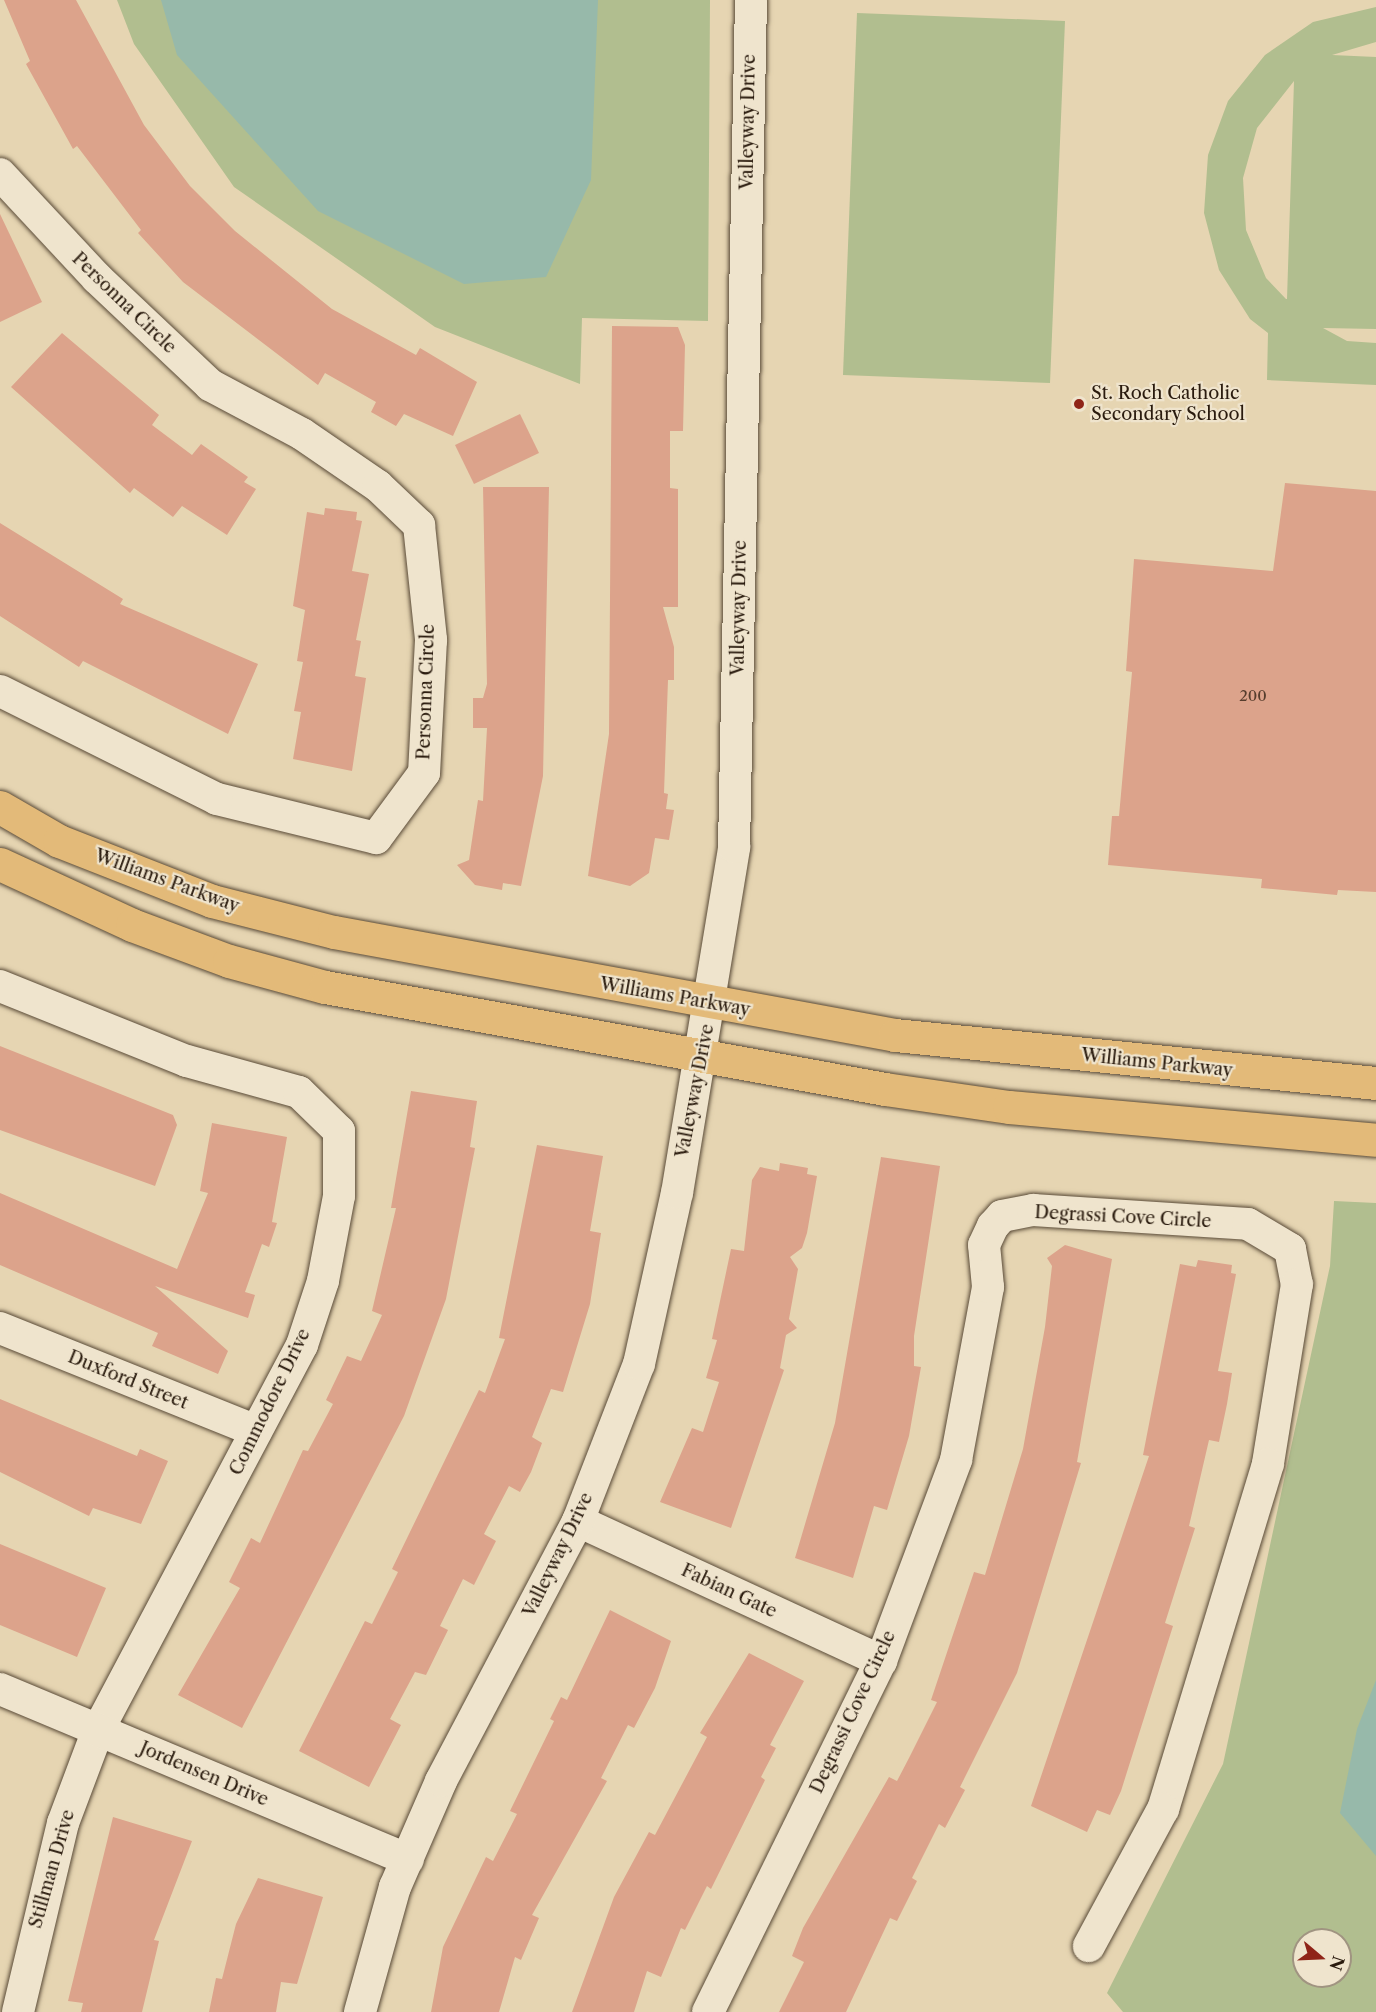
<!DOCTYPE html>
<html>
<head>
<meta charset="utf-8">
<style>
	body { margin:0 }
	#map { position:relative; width:1376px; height:2012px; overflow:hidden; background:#e6d5b2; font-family:"Libre Caslon Text",serif }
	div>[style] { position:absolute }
	.green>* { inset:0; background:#b1be8f }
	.water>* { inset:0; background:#97b9aa }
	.building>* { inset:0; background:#dca38b }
	.roads { filter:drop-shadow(0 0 2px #594a37) drop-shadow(0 0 2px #594a37) }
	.minor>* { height:32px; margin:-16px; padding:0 16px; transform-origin:16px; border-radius:16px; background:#efe4cd }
	.major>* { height:33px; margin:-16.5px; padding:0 16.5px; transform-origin:16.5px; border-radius:16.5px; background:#e3ba79 }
	.dots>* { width:16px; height:16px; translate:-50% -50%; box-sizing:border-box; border:3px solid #efe4cd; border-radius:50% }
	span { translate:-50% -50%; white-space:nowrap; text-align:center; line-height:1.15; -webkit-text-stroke:4.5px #efe4cd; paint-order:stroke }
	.number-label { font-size:15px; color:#563d2d }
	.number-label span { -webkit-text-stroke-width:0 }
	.street-label { font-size:18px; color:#2a1b0e }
	.poi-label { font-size:18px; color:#2a1b0e }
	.left { translate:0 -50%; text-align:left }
	.north { position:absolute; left:1292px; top:1928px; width:60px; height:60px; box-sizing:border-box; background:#efe4cd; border:2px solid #a09481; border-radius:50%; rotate:109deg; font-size:16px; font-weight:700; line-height:24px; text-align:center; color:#2a1b0e }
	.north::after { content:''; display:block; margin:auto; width:21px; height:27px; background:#8f2418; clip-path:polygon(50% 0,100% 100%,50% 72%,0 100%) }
</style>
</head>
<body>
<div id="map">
	<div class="green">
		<div style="clip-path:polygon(117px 0,710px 0,708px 321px,582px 318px,580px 384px,435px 327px,234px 187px,134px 44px)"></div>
		<div style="clip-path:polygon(evenodd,1376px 7px,1376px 42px,1332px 55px,1376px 57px,1376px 329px,1323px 328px,1347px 341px,1376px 343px,1376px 385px,1267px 380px,1268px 333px,1250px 319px,1219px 270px,1204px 213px,1208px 155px,1228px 101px,1265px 55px,1313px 22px,1376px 7px,1294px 81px,1287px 299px,1286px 299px,1266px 278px,1246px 230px,1243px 178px,1257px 128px,1294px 81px)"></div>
		<div style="clip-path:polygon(857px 13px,1065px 21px,1050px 383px,843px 375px)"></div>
		<div style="clip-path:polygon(evenodd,1334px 1201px,1376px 1203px,1376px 2012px,1123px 2012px,1107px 1993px,1223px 1764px,1330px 1266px,1334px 1201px,1304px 1940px,1340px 1940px,1340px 1976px,1304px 1976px,1304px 1940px)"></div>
	</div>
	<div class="water">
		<div style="clip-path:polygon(161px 0,598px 0,591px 180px,546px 277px,464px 284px,318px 211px,177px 55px)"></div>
		<div style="clip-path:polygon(1376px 1680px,1376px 1856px,1340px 1813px,1357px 1729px)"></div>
	</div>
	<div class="building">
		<div style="clip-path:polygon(4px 0,76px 0,144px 125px,190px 186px,235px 231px,332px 309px,416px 355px,420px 348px,477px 382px,453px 436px,404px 414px,396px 426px,371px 412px,376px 402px,325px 373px,318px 385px,183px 282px,138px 233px,141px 230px,77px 146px,73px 149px,26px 64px,30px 61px)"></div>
		<div style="clip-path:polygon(0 214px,42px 302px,0 322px)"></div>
		<div style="clip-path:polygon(612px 326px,678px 327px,685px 345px,683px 431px,670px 431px,670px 488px,678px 489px,678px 607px,663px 607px,674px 647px,674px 680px,668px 680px,664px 793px,668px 794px,666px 809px,674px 810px,669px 840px,655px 838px,649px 873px,630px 886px,588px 876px,609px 734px)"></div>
		<div style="clip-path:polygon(62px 333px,159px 415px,152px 425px,192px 455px,201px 444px,248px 477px,244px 482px,256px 489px,227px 535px,182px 506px,173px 517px,134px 488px,130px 493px,11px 387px)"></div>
		<div style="clip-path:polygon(520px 414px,539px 453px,474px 484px,455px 445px)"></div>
		<div style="clip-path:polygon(1285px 483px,1376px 491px,1376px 892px,1338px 890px,1337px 895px,1261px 888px,1262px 879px,1108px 865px,1112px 816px,1119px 816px,1132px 672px,1126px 671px,1134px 559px,1273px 571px)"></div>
		<div style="clip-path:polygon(483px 487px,549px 487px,543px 776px,521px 886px,503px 883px,502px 890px,475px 885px,457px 865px,469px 860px,478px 800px,483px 801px,487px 728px,473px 728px,473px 698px,483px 698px,487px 684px)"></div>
		<div style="clip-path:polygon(325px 508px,357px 512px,356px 520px,362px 521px,352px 571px,369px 574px,356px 640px,361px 641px,355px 676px,366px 678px,352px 771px,293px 759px,301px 712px,294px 711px,303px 662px,297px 661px,305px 610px,293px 606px,307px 512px,324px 515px)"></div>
		<div style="clip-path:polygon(0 523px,123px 599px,120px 604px,258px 664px,228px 734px,83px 661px,79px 667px,0 616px)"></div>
		<div style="clip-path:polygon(0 1046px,173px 1115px,177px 1125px,155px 1186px,0 1130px)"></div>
		<div style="clip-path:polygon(411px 1091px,477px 1101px,470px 1147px,475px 1148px,446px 1299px,404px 1416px,242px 1728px,178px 1695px,240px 1588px,229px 1582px,251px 1538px,260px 1543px,303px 1450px,308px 1451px,333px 1404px,326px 1400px,347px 1356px,361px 1361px,382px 1315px,372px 1311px,396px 1208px,391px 1208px)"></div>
		<div style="clip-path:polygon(212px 1123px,287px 1137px,272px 1222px,277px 1223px,269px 1247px,262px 1244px,245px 1292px,255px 1295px,248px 1318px,155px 1286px,228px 1351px,218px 1374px,152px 1346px,158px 1333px,0 1265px,0 1193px,177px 1269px,208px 1193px,200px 1191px)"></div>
		<div style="clip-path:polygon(537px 1145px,603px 1156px,590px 1231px,601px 1233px,590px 1304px,563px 1392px,551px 1389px,532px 1437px,542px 1443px,531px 1472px,520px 1492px,509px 1486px,484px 1534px,496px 1541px,474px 1585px,463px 1579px,440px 1626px,448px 1630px,426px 1675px,415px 1672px,390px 1719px,401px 1725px,369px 1787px,299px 1751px,365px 1621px,372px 1624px,398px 1572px,392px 1569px,479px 1390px,485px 1393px,505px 1339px,499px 1338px)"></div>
		<div style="clip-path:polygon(881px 1157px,940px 1166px,914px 1336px,914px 1366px,921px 1367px,909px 1436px,887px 1510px,874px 1506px,853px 1578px,795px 1558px,835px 1423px)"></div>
		<div style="clip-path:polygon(780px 1163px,808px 1168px,807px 1174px,817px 1176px,807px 1233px,802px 1248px,790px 1257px,798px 1269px,789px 1319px,797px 1328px,786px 1335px,780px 1368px,784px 1370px,731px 1528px,660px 1502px,692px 1428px,703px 1432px,719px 1382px,706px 1378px,717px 1340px,712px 1339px,731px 1249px,744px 1251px,752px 1180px,760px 1167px,779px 1171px)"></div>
		<div style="clip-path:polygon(1065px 1245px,1112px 1259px,1077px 1462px,1081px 1463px,1017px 1673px,960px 1787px,965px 1790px,945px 1828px,939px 1824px,912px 1878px,917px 1881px,897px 1921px,890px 1918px,846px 2012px,779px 2012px,804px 1962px,792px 1956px,803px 1928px,889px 1777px,897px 1781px,909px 1758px,937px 1702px,931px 1700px,974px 1572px,985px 1575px,1023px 1449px,1045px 1327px,1052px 1266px,1047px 1258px)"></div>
		<div style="clip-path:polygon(1198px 1260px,1232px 1265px,1231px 1273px,1236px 1274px,1218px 1371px,1232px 1373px,1227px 1404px,1219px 1442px,1209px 1440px,1189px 1526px,1195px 1528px,1165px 1623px,1173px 1626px,1121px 1791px,1110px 1815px,1097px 1810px,1087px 1832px,1031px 1806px,1149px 1456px,1143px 1455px,1180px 1264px,1196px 1267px)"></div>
		<div style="clip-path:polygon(0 1399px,137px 1456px,140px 1449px,168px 1461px,141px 1524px,93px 1508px,89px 1516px,0 1472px)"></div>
		<div style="clip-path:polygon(0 1544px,106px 1588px,77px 1657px,0 1625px)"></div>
		<div style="clip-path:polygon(610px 1610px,671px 1641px,655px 1688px,634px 1728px,628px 1725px,601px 1778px,607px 1781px,532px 1915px,539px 1918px,521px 1960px,515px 1957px,499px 2012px,431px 2012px,443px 1947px,486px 1857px,493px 1861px,517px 1814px,510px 1811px,554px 1721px,550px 1719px,561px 1697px,567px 1700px)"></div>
		<div style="clip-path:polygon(749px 1653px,804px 1681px,770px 1745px,776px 1748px,761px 1777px,765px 1780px,711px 1889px,707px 1886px,685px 1930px,681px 1928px,661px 1977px,647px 1971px,634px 2012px,572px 2012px,614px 1897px,649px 1832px,655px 1835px,707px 1737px,700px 1733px)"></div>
		<div style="clip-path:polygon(113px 1817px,192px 1841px,154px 1940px,159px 1941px,142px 2012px,81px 2012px,83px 2003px,68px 2001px)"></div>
		<div style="clip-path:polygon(258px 1878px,323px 1897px,297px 1984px,281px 1982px,276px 2012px,209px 2012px,216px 1978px,222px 1979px,236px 1924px)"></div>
	</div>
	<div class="roads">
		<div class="minor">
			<div style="left:0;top:174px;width:142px;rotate:47deg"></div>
			<div style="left:97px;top:278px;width:156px;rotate:43.4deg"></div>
			<div style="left:210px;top:385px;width:104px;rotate:28deg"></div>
			<div style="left:302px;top:434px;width:92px;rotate:34.4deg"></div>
			<div style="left:378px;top:486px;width:57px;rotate:43.6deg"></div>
			<div style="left:419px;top:525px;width:116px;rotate:84deg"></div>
			<div style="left:431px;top:640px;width:133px;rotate:93deg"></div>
			<div style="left:424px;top:773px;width:81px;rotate:126.4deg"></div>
			<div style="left:376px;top:838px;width:164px;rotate:-166.2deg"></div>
			<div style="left:217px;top:799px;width:242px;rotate:-153.5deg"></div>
			<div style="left:0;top:986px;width:201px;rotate:21.9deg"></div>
			<div style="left:187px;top:1061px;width:116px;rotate:15.5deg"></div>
			<div style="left:299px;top:1092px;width:56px;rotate:44.3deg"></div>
			<div style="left:339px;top:1131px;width:65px;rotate:90deg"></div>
			<div style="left:339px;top:1196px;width:86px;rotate:100.7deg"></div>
			<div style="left:323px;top:1281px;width:67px;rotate:108.2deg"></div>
			<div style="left:302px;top:1345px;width:436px;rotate:117.9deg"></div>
			<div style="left:98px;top:1730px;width:99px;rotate:110.6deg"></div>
			<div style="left:63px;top:1823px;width:194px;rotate:103.4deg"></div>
			<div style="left:0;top:1328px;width:276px;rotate:21.9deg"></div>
			<div style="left:578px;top:1521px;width:334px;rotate:24.8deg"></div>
			<div style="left:0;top:1689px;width:442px;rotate:22.7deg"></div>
			<div style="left:360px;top:2012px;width:130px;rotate:-74.4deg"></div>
			<div style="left:395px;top:1887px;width:116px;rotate:-66.5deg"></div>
			<div style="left:441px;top:1781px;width:294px;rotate:-62.2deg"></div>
			<div style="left:578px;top:1521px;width:168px;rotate:-68.8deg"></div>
			<div style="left:639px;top:1364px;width:175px;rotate:-77.5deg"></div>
			<div style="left:677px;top:1193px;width:351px;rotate:-80.6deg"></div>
			<div style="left:734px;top:847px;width:847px;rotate:-88.85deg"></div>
			<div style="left:708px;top:2012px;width:391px;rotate:-63.8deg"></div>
			<div style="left:881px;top:1661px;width:215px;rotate:-69.5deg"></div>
			<div style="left:956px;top:1460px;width:176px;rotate:-79.5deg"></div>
			<div style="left:988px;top:1287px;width:42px;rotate:-95.4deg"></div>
			<div style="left:984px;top:1245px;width:21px;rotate:-65deg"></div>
			<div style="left:993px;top:1226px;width:13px;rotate:-48deg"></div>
			<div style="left:1002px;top:1216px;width:32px;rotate:-11deg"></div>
			<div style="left:1033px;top:1210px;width:215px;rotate:3.7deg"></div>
			<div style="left:1248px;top:1224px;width:49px;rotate:30.8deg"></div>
			<div style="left:1290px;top:1249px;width:36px;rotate:79deg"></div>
			<div style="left:1297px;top:1284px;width:182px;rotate:99.2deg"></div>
			<div style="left:1268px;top:1464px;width:361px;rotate:106.9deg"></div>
			<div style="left:1163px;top:1809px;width:156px;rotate:118.4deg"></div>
		</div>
		<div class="major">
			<div style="left:0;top:807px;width:68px;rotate:30deg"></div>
			<div style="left:59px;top:841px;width:164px;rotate:21.4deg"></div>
			<div style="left:212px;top:901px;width:126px;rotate:14.3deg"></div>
			<div style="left:334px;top:932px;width:570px;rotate:10.4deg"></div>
			<div style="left:895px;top:1035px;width:483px;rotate:5.7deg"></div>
			<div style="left:0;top:864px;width:145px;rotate:24.8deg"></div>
			<div style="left:132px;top:925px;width:103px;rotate:20.4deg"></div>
			<div style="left:229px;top:961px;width:99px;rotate:15.2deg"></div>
			<div style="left:325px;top:987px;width:569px;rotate:10.32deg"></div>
			<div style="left:885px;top:1089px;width:125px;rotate:8.3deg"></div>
			<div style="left:1009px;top:1107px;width:368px;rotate:5.1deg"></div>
		</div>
	</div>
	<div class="dots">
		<div style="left:1079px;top:404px;background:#8f2418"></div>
	</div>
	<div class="number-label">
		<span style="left:1253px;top:696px">200</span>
	</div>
	<div class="street-label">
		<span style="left:748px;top:122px;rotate:-89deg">Valleyway Drive</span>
		<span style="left:124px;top:303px;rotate:44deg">Personna Circle</span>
		<span style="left:739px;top:608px;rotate:-89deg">Valleyway Drive</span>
		<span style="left:426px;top:692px;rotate:-88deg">Personna Circle</span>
		<span style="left:167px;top:881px;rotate:20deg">Williams Parkway</span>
		<span style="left:675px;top:997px;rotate:10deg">Williams Parkway</span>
		<span style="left:1157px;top:1063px;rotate:6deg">Williams Parkway</span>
		<span style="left:695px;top:1091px;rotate:-79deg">Valleyway Drive</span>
		<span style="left:1123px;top:1217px;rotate:3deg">Degrassi Cove Circle</span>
		<span style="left:128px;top:1380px;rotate:22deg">Duxford Street</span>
		<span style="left:270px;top:1402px;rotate:-64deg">Commodore Drive</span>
		<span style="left:558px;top:1555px;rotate:-64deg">Valleyway Drive</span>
		<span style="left:729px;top:1591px;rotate:25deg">Fabian Gate</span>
		<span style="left:853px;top:1712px;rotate:-65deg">Degrassi Cove Circle</span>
		<span style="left:204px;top:1774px;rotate:23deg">Jordensen Drive</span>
		<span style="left:52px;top:1869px;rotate:-74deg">Stillman Drive</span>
	</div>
	<div class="poi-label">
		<span class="left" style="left:1091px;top:404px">St. Roch Catholic<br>Secondary School</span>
	</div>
	<div class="north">N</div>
</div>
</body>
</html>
